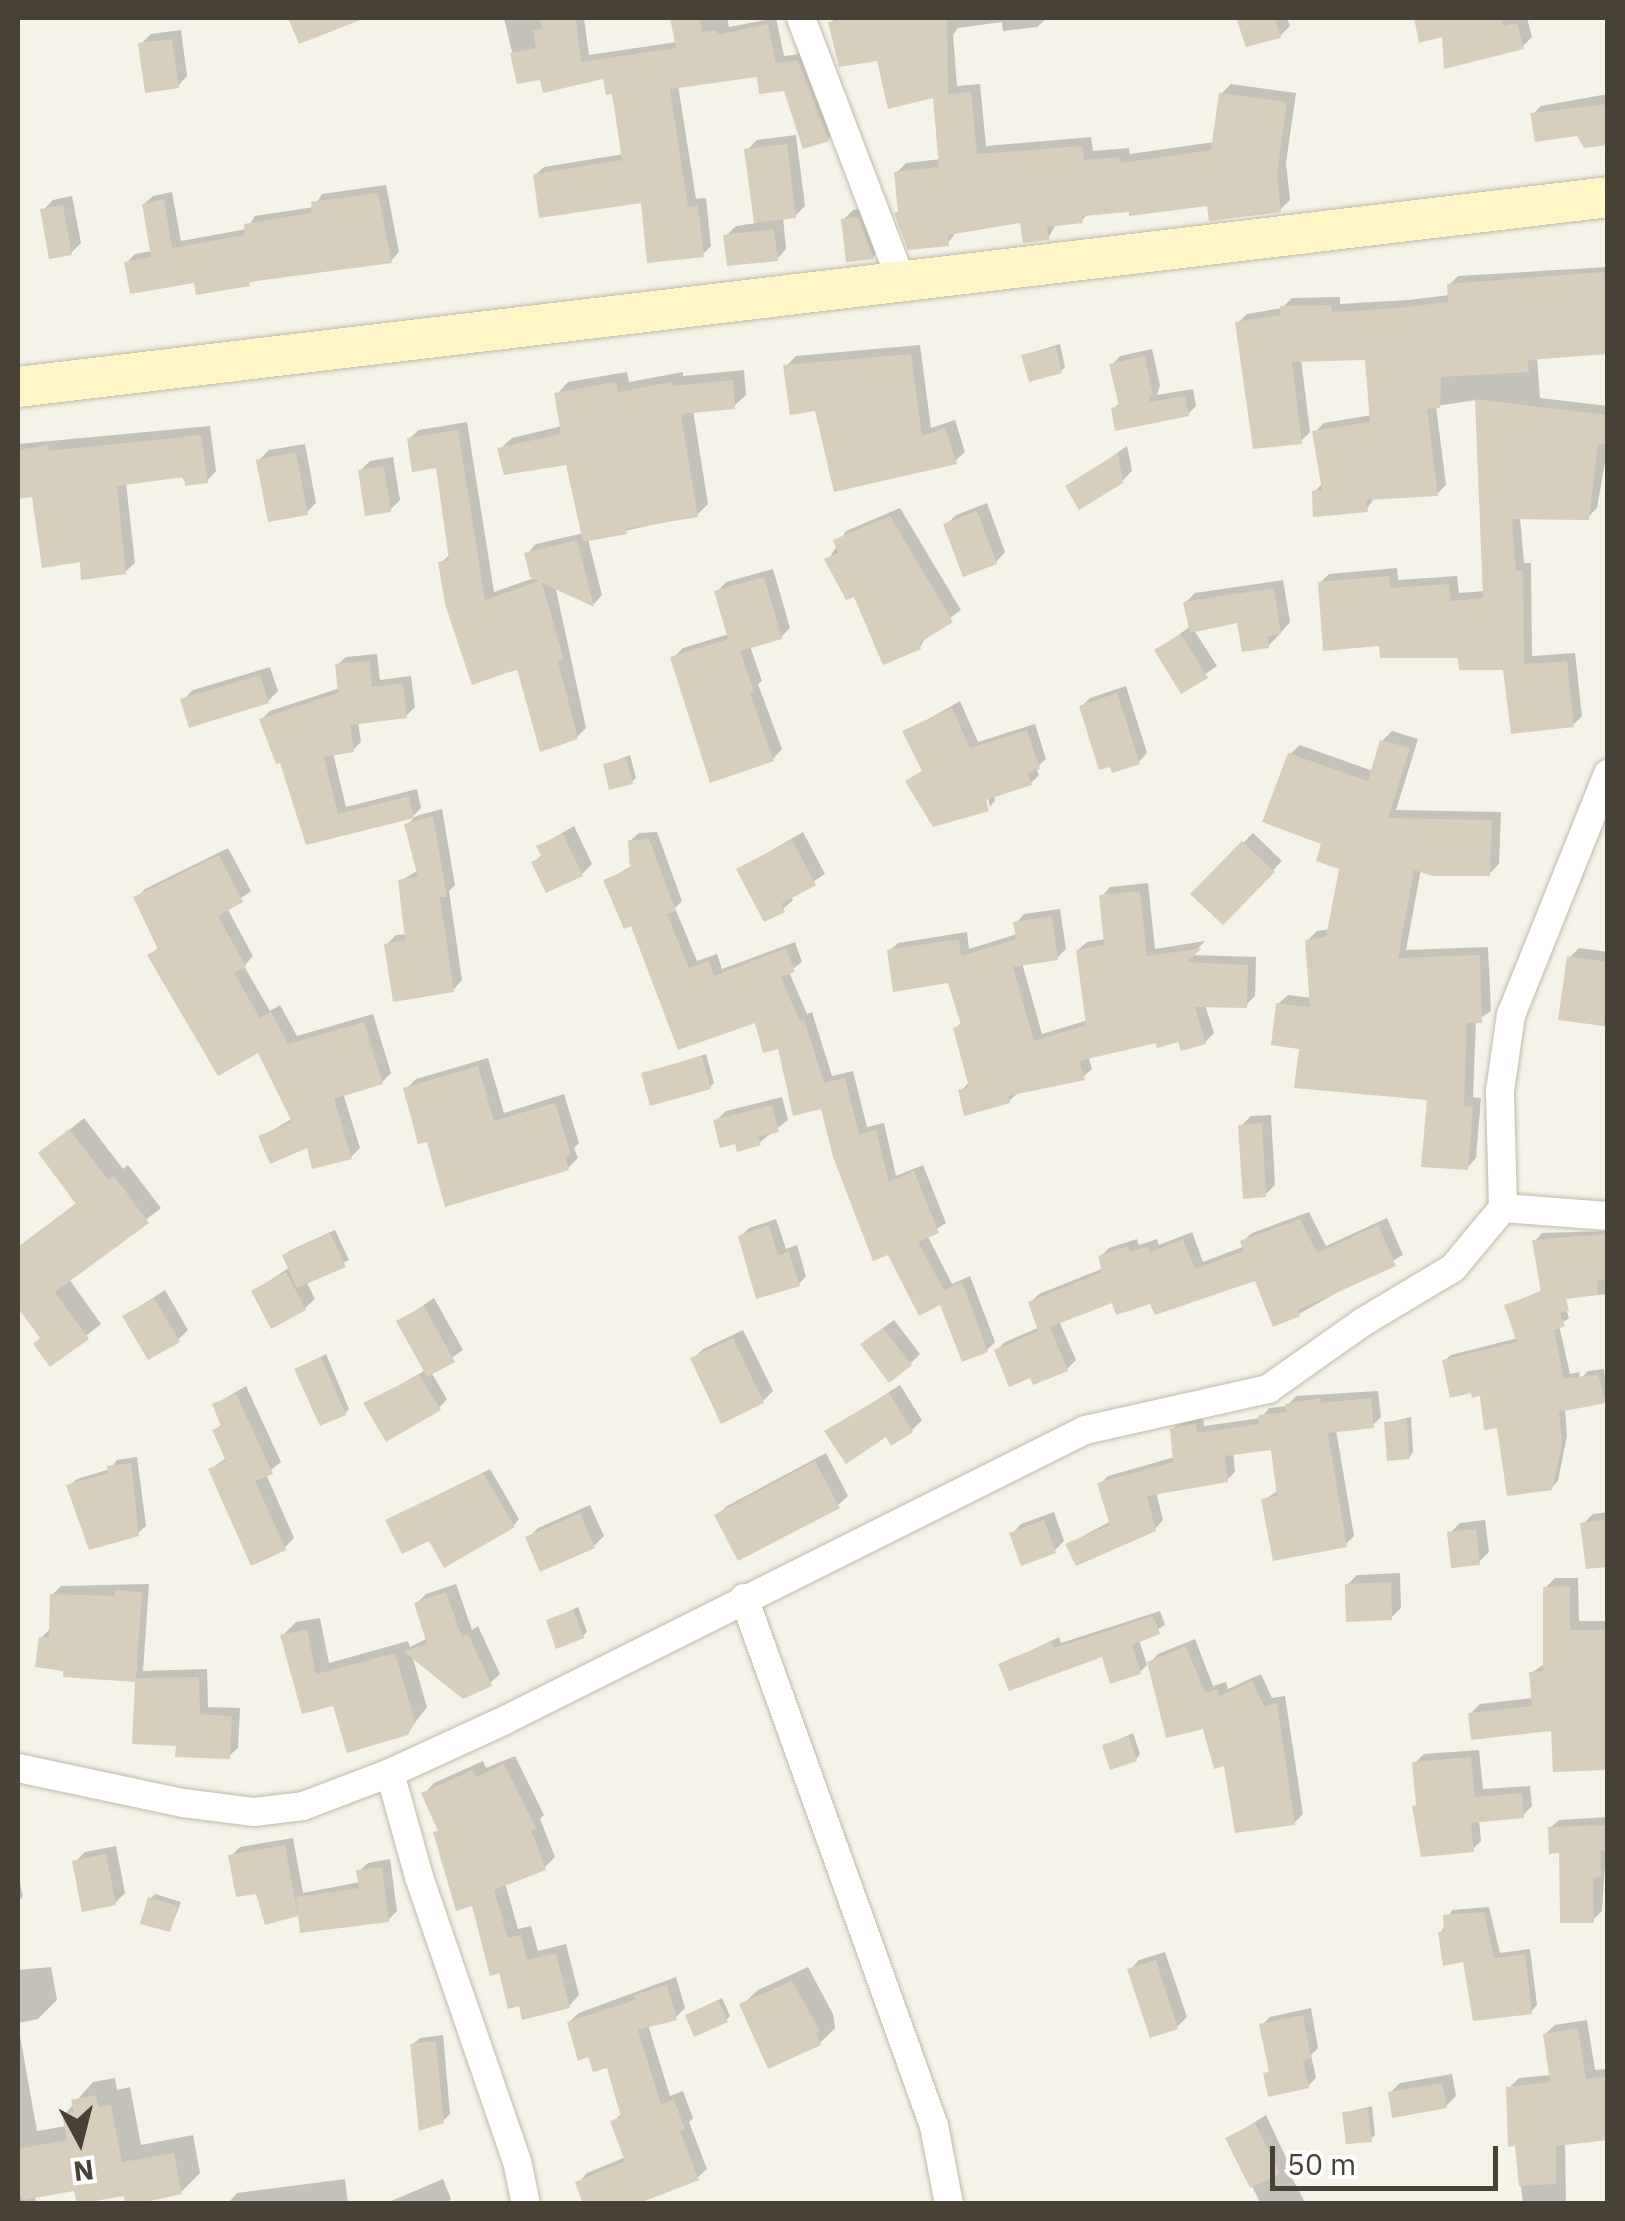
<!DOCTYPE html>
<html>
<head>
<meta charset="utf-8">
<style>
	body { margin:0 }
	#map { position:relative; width:1625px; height:2221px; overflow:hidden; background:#f5f2e7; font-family:"IBM Plex Sans",sans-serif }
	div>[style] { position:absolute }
	.shadow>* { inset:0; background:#0003 }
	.building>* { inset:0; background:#d7cebc }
	.roads { filter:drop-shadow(0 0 2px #c1baa9) drop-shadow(0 0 2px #c1baa9) }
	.street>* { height:28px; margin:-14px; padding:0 14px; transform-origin:14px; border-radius:14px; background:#fff }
	.secondary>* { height:40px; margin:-20px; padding:0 20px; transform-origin:20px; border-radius:20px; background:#fff6c7 }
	span { translate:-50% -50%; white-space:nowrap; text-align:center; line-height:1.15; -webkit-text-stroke:8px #fff; paint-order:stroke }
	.frame { position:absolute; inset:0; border:20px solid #484236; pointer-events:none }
	.north { position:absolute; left:30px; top:2091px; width:100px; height:100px; -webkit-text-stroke:8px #fff; paint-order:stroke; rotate:173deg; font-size:28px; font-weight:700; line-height:40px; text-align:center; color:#484236 }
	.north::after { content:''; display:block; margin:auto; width:35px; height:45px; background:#484236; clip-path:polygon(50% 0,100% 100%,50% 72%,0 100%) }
	.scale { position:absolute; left:1270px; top:2146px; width:228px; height:45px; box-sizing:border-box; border:5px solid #484236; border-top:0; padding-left:12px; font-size:30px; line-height:35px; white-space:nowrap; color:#484236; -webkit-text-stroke:8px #fff; paint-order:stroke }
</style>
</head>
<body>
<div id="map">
	<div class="shadow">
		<div style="clip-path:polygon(504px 18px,584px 18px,589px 55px,677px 42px,673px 18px,727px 18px,729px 27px,776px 18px,784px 56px,807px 53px,836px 130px,828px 139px,786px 88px,759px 74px,678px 85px,696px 199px,706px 198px,711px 246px,703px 254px,643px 200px,535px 175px,544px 167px,624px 154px,614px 91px,606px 76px,519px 81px)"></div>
		<div style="clip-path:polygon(836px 18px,1047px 18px,1037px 27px,1003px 31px,1002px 22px,958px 28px,953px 35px,957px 86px,980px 84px,986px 146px,1091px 137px,1093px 151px,1129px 148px,1130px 154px,1214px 142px,1221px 94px,1231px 84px,1296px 93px,1286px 163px,1290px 200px,1280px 210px,1210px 203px,1089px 213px,1082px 220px,1057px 223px,1048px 238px,1022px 220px,957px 231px,948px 243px,900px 210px,896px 173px,906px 163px,941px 159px,936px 95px,830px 23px)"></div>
		<div style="clip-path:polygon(1240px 18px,1287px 18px,1290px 26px,1280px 36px,1248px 44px)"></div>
		<div style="clip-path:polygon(1417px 18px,1527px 18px,1532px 37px,1522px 47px,1444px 34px,1421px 40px)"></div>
		<div style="clip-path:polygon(181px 30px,187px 76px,178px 86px,141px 44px,151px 34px)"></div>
		<div style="clip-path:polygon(1608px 94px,1608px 142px,1533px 114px,1541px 106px)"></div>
		<div style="clip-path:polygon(796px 135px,805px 206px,795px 216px,783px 217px,786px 249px,777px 259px,726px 236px,736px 226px,756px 223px,747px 150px,757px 140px)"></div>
		<div style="clip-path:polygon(386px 185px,399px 252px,391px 261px,329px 267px,198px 292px,196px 280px,126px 263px,135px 254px,152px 251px,144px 204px,153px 196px,172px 192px,181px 241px,247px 229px,255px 216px,314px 207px,322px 194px)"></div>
		<div style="clip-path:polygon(72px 196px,81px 243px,71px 253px,43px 210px,53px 200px)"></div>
		<div style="clip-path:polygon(868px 208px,883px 247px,873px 257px,848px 260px,843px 220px,853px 210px)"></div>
		<div style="clip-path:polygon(1608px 267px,1608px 332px,1581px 335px,1537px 357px,1540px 398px,1608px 406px,1608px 445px,1597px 508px,1588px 517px,1520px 517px,1524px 563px,1531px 563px,1532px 656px,1575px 653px,1582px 716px,1573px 725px,1505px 667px,1381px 644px,1320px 583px,1329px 574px,1397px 568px,1398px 580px,1457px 576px,1459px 593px,1485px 591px,1477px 400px,1436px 406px,1446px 485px,1437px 494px,1375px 497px,1366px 510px,1314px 492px,1323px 483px,1315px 432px,1324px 423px,1372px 415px,1367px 358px,1301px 359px,1310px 432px,1301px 441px,1238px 323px,1247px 314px,1282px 308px,1292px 298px,1340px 297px,1340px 304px,1408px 300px,1450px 295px,1449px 285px,1458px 276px)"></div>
		<div style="clip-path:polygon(1060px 344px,1065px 367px,1061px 371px,1024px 355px)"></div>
		<div style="clip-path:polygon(920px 345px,931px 428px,955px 420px,965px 452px,955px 461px,817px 409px,786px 366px,796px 356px)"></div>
		<div style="clip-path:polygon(1152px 349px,1160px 385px,1157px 395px,1193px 389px,1196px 406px,1188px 414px,1114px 408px,1121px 402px,1112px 365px,1120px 356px)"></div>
		<div style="clip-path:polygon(744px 370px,746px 395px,734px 406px,693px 410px,708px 504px,697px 515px,588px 539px,602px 595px,594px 604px,555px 585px,586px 728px,577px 737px,519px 669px,474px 682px,441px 563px,451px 553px,438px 465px,409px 439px,419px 430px,467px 422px,494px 592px,537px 577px,527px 554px,536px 544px,584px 533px,568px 462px,500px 449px,512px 438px,562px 426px,557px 394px,568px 382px,627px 372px,629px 382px,683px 372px,683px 376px)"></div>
		<div style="clip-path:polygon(210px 426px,216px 471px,207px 481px,186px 483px,181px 475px,126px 483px,135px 563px,125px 572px,82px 559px,34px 494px,18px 496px,18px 444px)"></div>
		<div style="clip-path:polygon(305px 444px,316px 503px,307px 512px,259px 460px,269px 450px)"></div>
		<div style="clip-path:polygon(1127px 446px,1132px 471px,1122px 481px,1068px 487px)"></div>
		<div style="clip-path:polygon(393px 457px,400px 500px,390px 510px,360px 471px,370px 461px)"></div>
		<div style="clip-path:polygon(987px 503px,1005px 552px,996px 562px,946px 525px,956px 515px)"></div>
		<div style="clip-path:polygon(900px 508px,961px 610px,928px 634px,920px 647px,855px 594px,828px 560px,846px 531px)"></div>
		<div style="clip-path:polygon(773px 569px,790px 628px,781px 637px,750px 646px,762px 681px,758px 684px,782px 749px,773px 759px,673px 658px,683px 648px,729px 634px,717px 592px,726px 582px)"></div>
		<div style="clip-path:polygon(1283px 580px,1290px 622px,1278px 636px,1268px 646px,1239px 620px,1194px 630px,1217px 666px,1182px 690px,1157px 650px,1191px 626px,1186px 602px,1195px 593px)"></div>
		<div style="clip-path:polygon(377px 654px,380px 680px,411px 676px,415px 707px,406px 716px,358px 722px,361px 742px,353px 750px,333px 753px,346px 807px,417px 789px,421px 808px,413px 816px,308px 842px,281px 759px,262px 719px,270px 711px,340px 688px,337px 665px,346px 657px)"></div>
		<div style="clip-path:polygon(270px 667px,278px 691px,268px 701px,183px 700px,193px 690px)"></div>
		<div style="clip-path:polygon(1126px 686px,1147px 753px,1139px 762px,1082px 706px,1090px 698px)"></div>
		<div style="clip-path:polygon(960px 701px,978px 742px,1035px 724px,1046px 759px,1036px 768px,1039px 775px,1031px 783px,994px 795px,995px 801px,990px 806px,985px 787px,987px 809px,908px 782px,924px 769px,906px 732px)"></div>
		<div style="clip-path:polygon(1392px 731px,1418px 739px,1396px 810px,1501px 812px,1499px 864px,1489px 874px,1421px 869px,1406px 950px,1488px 947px,1491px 1011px,1476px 1021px,1473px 1097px,1481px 1098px,1476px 1158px,1467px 1168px,1430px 1098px,1302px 1047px,1278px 1004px,1288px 995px,1312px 998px,1307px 941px,1317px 931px,1330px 929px,1342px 867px,1324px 843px,1290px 754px,1300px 745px,1373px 771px,1382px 741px)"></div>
		<div style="clip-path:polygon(630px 755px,636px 778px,631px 782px,605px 765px)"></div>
		<div style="clip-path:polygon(442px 809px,455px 885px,449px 891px,462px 980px,453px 990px,387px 944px,396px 935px,407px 934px,400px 881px,419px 870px,407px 825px,416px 816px)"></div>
		<div style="clip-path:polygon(574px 826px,592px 864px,582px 874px,547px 890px,534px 862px,543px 854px,540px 846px)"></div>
		<div style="clip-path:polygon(657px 832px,682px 901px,675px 908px,697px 961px,717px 954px,722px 969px,795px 942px,802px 962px,789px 972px,807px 1014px,812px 1012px,832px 1076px,853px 1071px,867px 1127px,884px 1123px,896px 1176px,923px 1165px,946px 1223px,927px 1235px,952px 1284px,970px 1276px,995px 1342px,987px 1350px,941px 1302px,823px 1106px,756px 1020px,679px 1047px,633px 923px,606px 881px,633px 865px,630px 841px,639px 833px)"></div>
		<div style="clip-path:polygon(803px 832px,825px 874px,791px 896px,793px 900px,783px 909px,740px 869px)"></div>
		<div style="clip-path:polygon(1253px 833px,1282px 861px,1227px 918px,1193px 894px)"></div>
		<div style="clip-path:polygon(228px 848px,251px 891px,227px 908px,253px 956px,244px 966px,270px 1011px,280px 1005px,297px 1036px,373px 1014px,391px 1073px,382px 1082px,343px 1093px,360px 1148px,351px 1157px,261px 1137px,293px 1118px,259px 1050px,150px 955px,160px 946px,136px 898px,145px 889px)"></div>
		<div style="clip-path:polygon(1148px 883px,1155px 949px,1205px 941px,1192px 955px,1256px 957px,1255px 996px,1246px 1005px,1205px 1005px,1214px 1033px,1205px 1042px,1158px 1040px,1088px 1056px,1092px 1069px,1083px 1077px,1019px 1092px,1009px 1101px,961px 1091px,970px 1081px,956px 1028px,962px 1022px,950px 980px,889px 951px,898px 943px,967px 932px,969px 949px,1017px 934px,1016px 923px,1024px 914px,1060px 909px,1066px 949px,1057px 958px,1022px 963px,1042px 1034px,1088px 1020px,1078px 950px,1087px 942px,1106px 939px,1102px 896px,1110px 887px)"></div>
		<div style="clip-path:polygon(1579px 948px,1608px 952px,1608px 1027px,1561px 1018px,1570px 957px)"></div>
		<div style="clip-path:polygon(706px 1054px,714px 1083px,710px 1087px,644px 1074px)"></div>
		<div style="clip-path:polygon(488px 1058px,504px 1113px,564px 1094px,579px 1143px,574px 1148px,578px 1158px,568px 1168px,428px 1139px,406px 1089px,416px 1079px)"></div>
		<div style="clip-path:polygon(782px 1097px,788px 1120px,759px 1143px,716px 1121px,726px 1111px)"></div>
		<div style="clip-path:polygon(1271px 1115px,1275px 1185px,1265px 1195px,1241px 1126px,1251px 1116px)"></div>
		<div style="clip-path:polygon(84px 1118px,123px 1169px,128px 1165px,161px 1208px,69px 1279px,101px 1324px,51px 1364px,43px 1337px,18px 1304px,18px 1247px,78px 1202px,41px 1153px)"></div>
		<div style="clip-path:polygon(1309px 1212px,1326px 1246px,1387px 1218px,1403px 1255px,1299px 1314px,1256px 1278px,1152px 1301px,1114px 1299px,1059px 1321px,1076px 1360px,1067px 1369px,1032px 1374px,997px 1350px,1005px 1342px,1040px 1327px,1031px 1302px,1039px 1294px,1104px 1268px,1100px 1257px,1109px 1248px,1137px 1239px,1139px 1245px,1157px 1239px,1159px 1245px,1192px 1232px,1203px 1262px,1245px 1246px,1243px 1241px,1252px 1233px)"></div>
		<div style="clip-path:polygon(776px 1219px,786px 1249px,797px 1245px,806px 1276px,799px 1284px,741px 1236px,749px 1228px)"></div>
		<div style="clip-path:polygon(335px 1230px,349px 1260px,306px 1281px,315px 1299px,305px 1308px,254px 1291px,290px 1267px,285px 1255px,289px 1251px)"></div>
		<div style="clip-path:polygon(1608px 1231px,1608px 1294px,1585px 1296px,1535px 1241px,1542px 1233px)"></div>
		<div style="clip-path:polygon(1558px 1284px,1569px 1318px,1559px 1325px,1570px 1374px,1580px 1372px,1578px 1382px,1588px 1371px,1604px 1369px,1608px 1398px,1565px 1409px,1567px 1436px,1558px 1481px,1551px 1488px,1499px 1425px,1482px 1392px,1444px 1361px,1451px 1355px,1518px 1338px,1507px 1305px)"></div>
		<div style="clip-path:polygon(165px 1290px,188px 1330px,178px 1340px,125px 1316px)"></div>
		<div style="clip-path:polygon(434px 1298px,463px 1350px,431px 1372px,447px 1399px,439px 1408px,366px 1404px,426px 1370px,399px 1322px)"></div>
		<div style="clip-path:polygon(894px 1320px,920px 1354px,911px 1363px,873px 1335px)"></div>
		<div style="clip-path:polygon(743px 1330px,773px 1391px,763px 1401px,693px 1359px,703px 1349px)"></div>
		<div style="clip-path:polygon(326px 1354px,349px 1409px,345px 1413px,297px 1369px)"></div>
		<div style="clip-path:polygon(900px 1385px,922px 1420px,912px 1430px,892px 1442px,887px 1434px,827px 1432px)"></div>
		<div style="clip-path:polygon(246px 1386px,281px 1462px,266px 1474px,294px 1538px,284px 1548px,211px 1469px,227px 1457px,215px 1431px,223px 1423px,214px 1405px)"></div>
		<div style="clip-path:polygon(1378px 1391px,1381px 1417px,1373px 1425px,1336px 1430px,1354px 1536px,1345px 1545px,1264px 1500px,1279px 1490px,1273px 1447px,1233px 1452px,1235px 1472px,1227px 1480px,1156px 1492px,1163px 1520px,1155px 1529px,1068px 1544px,1111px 1521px,1100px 1484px,1108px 1476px,1175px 1457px,1172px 1430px,1181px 1421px,1203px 1416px,1204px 1426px,1261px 1418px,1269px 1408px,1287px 1406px,1296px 1396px)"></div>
		<div style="clip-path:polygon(1411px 1417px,1413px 1452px,1409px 1457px,1387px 1423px)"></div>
		<div style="clip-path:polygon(826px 1453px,848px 1496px,838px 1505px,717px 1515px,727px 1506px)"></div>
		<div style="clip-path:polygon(137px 1457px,146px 1526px,138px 1533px,69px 1486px,77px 1479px,110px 1469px,117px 1460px)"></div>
		<div style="clip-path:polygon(490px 1469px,519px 1519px,514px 1525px,430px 1538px,388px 1520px)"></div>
		<div style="clip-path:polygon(590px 1505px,604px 1536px,594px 1546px,528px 1538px,538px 1528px)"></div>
		<div style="clip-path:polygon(1054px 1512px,1064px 1541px,1054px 1551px,1012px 1534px,1021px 1524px)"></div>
		<div style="clip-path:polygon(1608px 1512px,1608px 1564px,1583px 1524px,1593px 1514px)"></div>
		<div style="clip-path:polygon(1485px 1520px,1489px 1552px,1479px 1562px,1450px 1533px,1460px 1523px)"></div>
		<div style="clip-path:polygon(1400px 1573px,1401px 1608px,1391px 1618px,1347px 1585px,1357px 1575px)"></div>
		<div style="clip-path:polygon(1555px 1578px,1578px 1578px,1579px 1621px,1608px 1621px,1608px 1768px,1553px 1729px,1470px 1714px,1480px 1704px,1533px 1698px,1531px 1673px,1546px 1663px,1545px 1588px)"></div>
		<div style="clip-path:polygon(149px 1584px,143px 1671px,207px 1669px,208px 1707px,240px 1708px,238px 1748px,229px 1756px,178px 1744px,138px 1679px,41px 1638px,50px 1629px,52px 1595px,61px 1586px)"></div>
		<div style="clip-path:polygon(456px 1584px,472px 1630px,478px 1626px,500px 1674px,490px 1683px,412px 1655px,427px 1707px,407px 1733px,334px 1703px,283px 1635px,296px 1622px,320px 1618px,329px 1663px,408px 1641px,410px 1647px,428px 1638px,416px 1604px,426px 1594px)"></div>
		<div style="clip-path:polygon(578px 1607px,587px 1632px,583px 1636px,549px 1621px)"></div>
		<div style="clip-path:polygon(1160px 1611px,1165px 1625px,1139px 1640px,1147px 1665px,1140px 1672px,1103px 1654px,1001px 1665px,1059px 1637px,1061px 1643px)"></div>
		<div style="clip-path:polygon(1195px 1639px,1213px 1686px,1226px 1682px,1228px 1689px,1261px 1674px,1272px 1698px,1285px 1696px,1303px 1814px,1294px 1823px,1226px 1763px,1205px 1726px,1150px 1663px,1158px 1654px)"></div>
		<div style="clip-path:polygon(1133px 1733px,1140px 1754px,1136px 1759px,1105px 1746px)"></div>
		<div style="clip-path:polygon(1479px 1750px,1483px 1789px,1530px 1786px,1532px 1806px,1523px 1815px,1479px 1820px,1481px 1841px,1472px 1850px,1414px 1807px,1419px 1802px,1415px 1763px,1424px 1754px)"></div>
		<div style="clip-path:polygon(515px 1756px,544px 1815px,540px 1819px,555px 1857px,544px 1868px,505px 1883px,518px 1929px,531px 1926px,538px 1951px,566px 1944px,579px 1995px,569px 2006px,521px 2003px,500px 1970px,424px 1794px,434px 1783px,483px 1761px,486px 1768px)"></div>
		<div style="clip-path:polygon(1608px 1817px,1602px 1911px,1593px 1920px,1550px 1828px,1559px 1820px)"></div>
		<div style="clip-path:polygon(293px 1838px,303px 1893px,360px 1882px,359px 1871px,368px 1863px,390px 1859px,397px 1911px,388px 1920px,296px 1914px,258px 1891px,231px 1856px,240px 1847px)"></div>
		<div style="clip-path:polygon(116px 1846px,125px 1893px,115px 1903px,75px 1862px,85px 1852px)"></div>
		<div style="clip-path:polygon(18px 1874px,23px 1896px,18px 1902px)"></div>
		<div style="clip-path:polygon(155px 1894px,181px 1902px,170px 1930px,150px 1899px)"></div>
		<div style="clip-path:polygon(1489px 1907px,1500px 1953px,1530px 1949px,1537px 2005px,1531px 2012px,1465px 1959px,1441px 1933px,1452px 1910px)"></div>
		<div style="clip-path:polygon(1165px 1952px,1187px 2017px,1177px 2027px,1130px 1970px,1139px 1960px)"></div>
		<div style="clip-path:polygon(51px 1967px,57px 2000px,38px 2019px,18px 2023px,18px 1970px)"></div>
		<div style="clip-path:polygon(808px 1967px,833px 2014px,835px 2028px,820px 2043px,742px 2005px,758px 1990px)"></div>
		<div style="clip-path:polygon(676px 1977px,685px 2008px,676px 2017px,648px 2025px,670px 2096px,683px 2091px,693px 2118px,689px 2122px,707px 2169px,697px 2178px,578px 2183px,587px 2173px,626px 2157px,613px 2122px,623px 2112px,608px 2065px,569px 2022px,579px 2013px)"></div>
		<div style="clip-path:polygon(722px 1998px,730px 2016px,726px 2020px,688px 2016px)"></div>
		<div style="clip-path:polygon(1311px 2008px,1318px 2048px,1311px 2055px,1316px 2078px,1308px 2086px,1266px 2074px,1271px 2069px,1262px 2025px,1270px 2017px)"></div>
		<div style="clip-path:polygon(1587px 2020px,1595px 2070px,1608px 2069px,1608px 2137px,1565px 2142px,1566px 2203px,1571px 2204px,1523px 2204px,1509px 2088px,1519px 2078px,1552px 2075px,1545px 2034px,1555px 2025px)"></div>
		<div style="clip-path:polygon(18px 2025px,37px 2131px,66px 2126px,64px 2115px,93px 2082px,115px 2078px,117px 2090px,130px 2087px,141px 2145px,193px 2135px,200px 2173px,181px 2192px,76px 2188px,35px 2196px,36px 2204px,18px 2204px)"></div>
		<div style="clip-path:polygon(443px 2035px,450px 2114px,443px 2121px,412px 2045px,420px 2038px)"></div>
		<div style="clip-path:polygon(1452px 2074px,1456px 2096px,1446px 2106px,1390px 2093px,1400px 2083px)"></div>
		<div style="clip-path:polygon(1372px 2106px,1375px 2135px,1371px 2139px,1345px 2113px)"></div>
		<div style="clip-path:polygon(1266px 2115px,1288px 2162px,1285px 2165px,1306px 2204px,1261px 2204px,1228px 2139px)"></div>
		<div style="clip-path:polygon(345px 2179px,348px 2204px,227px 2204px,237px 2193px)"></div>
		<div style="clip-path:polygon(443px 2179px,451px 2199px,446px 2204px,384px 2204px)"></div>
	</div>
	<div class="building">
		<div style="clip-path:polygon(288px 18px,363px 18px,363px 19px,299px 44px)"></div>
		<div style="clip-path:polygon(539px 18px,576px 18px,581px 62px,676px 48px,670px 18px,700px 18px,702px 32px,717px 30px,717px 35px,768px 24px,776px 63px,798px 60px,829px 141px,803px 149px,784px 91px,759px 94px,757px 77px,670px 89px,688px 207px,698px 205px,704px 257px,647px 263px,641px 203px,539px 218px,533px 174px,622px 160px,612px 94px,606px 95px,603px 79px,543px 93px,540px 80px,517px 84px,510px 53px,536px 48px,533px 30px,543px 29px)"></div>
		<div style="clip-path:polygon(856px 18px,947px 18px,948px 94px,971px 92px,977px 154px,1082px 146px,1084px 160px,1120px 157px,1121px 163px,1211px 150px,1219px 93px,1287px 102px,1277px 175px,1281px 212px,1209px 221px,1207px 206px,1129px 216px,1129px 212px,1082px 216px,1083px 223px,1047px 227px,1049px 240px,1023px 243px,1020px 223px,948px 235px,949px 246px,908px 250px,894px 213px,898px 212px,894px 172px,939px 167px,933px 98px,888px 109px,877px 61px,839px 67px,828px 22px)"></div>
		<div style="clip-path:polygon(1236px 18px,1275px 18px,1281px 38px,1246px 47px)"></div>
		<div style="clip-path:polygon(1414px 18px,1502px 18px,1503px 26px,1517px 23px,1524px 49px,1444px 69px,1442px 37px,1419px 43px)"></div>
		<div style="clip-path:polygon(172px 39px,179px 88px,145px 93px,138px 43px)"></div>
		<div style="clip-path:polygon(1608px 104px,1608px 145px,1584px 148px,1577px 136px,1535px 142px,1530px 113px)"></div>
		<div style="clip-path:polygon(787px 144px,796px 218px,754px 223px,744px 149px)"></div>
		<div style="clip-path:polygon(378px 193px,392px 263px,249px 282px,250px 286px,196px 295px,194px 283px,130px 294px,124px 262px,151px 257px,142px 204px,164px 199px,172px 248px,245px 235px,244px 224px,312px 213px,311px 202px)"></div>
		<div style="clip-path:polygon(63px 205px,72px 255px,49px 259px,40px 209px)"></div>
		<div style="clip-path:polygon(858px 217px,874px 259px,846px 262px,841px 219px)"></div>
		<div style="clip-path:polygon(774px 229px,778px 261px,727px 266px,723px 235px)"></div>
		<div style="clip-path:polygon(1604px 272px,1608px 354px,1528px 360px,1529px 372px,1441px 377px,1440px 408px,1427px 409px,1438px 496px,1366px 500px,1368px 512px,1313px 517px,1312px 491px,1322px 490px,1312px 431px,1370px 422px,1365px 360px,1292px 362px,1302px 444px,1253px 449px,1235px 322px,1280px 315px,1280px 306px,1331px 305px,1332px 312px,1397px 308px,1448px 302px,1447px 284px)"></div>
		<div style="clip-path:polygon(1056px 347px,1062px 373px,1029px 382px,1021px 355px)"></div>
		<div style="clip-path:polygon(911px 354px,922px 436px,945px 428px,957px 464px,834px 492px,815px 411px,790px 415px,783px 365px)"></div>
		<div style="clip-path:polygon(1145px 356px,1153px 395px,1149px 396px,1150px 402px,1185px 396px,1189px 416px,1115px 431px,1111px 408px,1119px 406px,1109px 364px)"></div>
		<div style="clip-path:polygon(733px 380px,735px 409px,681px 414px,698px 517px,626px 529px,627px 534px,583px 542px,566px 465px,504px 475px,497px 448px,561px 434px,554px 393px,616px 382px,618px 392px,672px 382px,672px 386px)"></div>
		<div style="clip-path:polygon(1475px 399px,1608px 415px,1608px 445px,1598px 444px,1589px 520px,1512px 519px,1516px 571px,1523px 571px,1524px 664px,1567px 661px,1574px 727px,1511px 734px,1503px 670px,1459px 670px,1458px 658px,1380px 658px,1379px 646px,1323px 651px,1318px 582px,1389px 576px,1390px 588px,1449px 584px,1451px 601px,1483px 598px)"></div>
		<div style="clip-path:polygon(458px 430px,485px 600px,539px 581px,530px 577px,524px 553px,577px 540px,594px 607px,542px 583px,564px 660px,558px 661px,578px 739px,540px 752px,517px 669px,472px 685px,445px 604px,438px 562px,449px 560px,436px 468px,412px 472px,407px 438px)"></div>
		<div style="clip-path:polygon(201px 435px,208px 483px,185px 486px,184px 477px,117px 486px,126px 574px,81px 580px,80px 562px,42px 568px,32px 497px,18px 499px,18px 450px,48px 445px,49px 451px)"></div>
		<div style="clip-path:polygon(296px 452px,308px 515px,268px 522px,256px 460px)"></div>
		<div style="clip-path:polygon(1118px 453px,1123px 483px,1079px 510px,1065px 486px)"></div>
		<div style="clip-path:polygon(384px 466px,391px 512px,365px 516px,358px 470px)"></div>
		<div style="clip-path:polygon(977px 511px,997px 564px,963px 577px,943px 524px)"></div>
		<div style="clip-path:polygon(890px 516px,953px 622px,919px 643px,921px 649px,883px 665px,854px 597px,846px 600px,824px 559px,838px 553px,833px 540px)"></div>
		<div style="clip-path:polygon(764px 577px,782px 639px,740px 651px,754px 692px,750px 694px,774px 761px,710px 783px,670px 657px,728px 639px,714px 591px)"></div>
		<div style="clip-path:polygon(1274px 588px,1281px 634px,1267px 637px,1269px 648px,1242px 652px,1237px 623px,1190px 633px,1183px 602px)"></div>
		<div style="clip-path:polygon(1181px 634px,1208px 678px,1181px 694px,1154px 650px)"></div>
		<div style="clip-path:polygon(370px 661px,372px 687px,403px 683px,407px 718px,350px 725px,354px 752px,324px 757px,338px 814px,409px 796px,414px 818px,306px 845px,280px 763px,276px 764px,259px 719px,338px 693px,335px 664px)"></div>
		<div style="clip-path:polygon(260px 675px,269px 703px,189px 728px,180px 699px)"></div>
		<div style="clip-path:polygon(1117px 693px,1140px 764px,1112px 773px,1110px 767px,1099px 770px,1079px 706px)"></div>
		<div style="clip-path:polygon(952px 708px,970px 748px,1027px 730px,1040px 769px,1028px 773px,1032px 785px,986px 800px,989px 811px,933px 827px,905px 781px,922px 771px,902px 731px)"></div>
		<div style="clip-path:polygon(1380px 740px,1410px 748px,1388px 818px,1492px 820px,1490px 876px,1433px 876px,1414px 870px,1398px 958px,1480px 955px,1482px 1023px,1467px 1023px,1464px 1106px,1473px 1107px,1468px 1170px,1421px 1167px,1427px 1100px,1294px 1088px,1299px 1049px,1271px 1045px,1276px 1003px,1310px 1007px,1305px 940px,1326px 937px,1339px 869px,1316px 861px,1321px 844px,1262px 822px,1288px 753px,1368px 781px)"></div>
		<div style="clip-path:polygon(626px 758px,633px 784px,609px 790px,603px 764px)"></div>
		<div style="clip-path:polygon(433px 816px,447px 897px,440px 897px,454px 992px,393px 1002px,384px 944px,405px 940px,398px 880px,418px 877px,404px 824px)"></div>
		<div style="clip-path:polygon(563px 834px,583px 876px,546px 893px,531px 862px,542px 857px,536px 846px)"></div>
		<div style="clip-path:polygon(649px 839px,676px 911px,667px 914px,689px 968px,709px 961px,714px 976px,786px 948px,795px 972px,781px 977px,799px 1020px,804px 1019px,824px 1083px,845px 1078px,859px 1134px,876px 1130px,889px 1182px,914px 1171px,939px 1233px,918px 1242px,944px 1290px,962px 1282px,988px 1352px,962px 1362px,940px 1305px,919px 1316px,888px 1255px,873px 1261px,833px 1157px,821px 1109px,793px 1116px,778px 1049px,763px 1053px,755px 1023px,678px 1050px,631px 926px,624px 929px,603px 880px,630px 869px,628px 840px)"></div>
		<div style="clip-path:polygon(792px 840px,816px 885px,781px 904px,785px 912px,764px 922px,736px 869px)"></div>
		<div style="clip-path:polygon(1242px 841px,1275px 872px,1223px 925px,1190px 894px)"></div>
		<div style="clip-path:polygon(219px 855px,243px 902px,218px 916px,246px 967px,234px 973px,260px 1018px,271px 1012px,288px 1044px,364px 1022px,383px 1084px,334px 1099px,352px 1159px,312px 1169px,307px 1148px,270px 1164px,258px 1136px,292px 1122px,258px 1053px,218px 1076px,147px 955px,158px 949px,133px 897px)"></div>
		<div style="clip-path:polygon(1140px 891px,1147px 956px,1202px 948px,1187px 962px,1248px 965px,1247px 1008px,1195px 1007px,1206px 1044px,1181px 1051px,1178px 1042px,1157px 1048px,1156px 1043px,1079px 1061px,1085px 1080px,1008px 1096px,1010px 1103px,964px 1116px,958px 1090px,969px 1087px,953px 1028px,961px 1025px,948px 983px,893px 992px,887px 950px,959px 939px,961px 956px,1016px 939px,1013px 922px,1052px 916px,1058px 960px,1013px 967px,1034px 1041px,1086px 1025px,1076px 950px,1104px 945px,1099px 895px)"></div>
		<div style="clip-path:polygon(1567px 956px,1608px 962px,1604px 1026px,1558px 1020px)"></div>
		<div style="clip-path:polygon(702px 1056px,711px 1089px,650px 1106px,641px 1073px)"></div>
		<div style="clip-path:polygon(478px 1066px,494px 1121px,555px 1103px,571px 1155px,565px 1157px,569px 1170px,445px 1207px,427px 1142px,418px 1144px,403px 1088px)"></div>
		<div style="clip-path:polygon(772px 1105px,779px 1132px,758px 1137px,761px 1145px,737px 1152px,735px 1144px,720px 1148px,713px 1120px)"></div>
		<div style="clip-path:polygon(1262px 1123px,1266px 1197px,1243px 1199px,1238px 1125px)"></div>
		<div style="clip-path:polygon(69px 1129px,108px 1180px,114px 1176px,149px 1223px,55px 1292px,89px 1339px,50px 1367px,33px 1344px,40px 1338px,18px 1308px,18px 1248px,76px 1204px,38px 1153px)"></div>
		<div style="clip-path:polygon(1300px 1219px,1317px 1253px,1378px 1225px,1396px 1266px,1298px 1310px,1300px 1316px,1273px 1327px,1255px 1281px,1155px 1315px,1150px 1304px,1116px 1315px,1112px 1303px,1050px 1327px,1068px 1371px,1033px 1385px,1030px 1378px,1009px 1387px,994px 1350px,1038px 1331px,1028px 1302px,1102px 1272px,1098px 1256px,1128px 1246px,1130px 1252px,1148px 1246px,1150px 1252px,1183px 1239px,1195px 1269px,1244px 1251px,1240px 1241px)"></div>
		<div style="clip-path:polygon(769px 1225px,778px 1255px,789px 1252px,800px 1286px,756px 1299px,738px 1236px)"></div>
		<div style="clip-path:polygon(330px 1233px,346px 1267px,297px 1288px,282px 1255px)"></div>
		<div style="clip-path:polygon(1608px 1234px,1608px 1280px,1597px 1280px,1598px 1295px,1566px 1299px,1569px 1311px,1560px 1313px,1565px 1326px,1554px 1330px,1564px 1379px,1598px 1374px,1606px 1403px,1559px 1412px,1562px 1444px,1552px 1490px,1507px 1496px,1497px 1428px,1484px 1430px,1480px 1396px,1472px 1398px,1471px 1393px,1450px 1398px,1442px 1360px,1517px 1342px,1504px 1305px,1541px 1292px,1532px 1240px)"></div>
		<div style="clip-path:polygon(286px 1272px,306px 1310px,271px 1329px,251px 1291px)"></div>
		<div style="clip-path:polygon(154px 1298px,180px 1342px,148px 1360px,122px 1316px)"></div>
		<div style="clip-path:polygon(424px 1306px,455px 1362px,427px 1377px,396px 1321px)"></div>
		<div style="clip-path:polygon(883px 1328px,912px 1365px,889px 1383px,860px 1344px)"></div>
		<div style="clip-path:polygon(733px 1338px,764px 1403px,721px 1424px,690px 1358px)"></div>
		<div style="clip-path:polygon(321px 1357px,346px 1415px,320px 1426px,294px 1369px)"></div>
		<div style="clip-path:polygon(419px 1375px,441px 1410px,386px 1442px,363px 1403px)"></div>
		<div style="clip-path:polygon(889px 1393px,913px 1432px,891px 1446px,886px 1437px,846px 1464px,824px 1431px)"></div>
		<div style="clip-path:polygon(236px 1394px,273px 1474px,255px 1481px,286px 1550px,251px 1566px,208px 1469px,226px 1461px,212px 1430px,221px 1426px,212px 1404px)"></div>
		<div style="clip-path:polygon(1320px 1398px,1321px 1403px,1371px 1398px,1374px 1428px,1328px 1433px,1347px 1547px,1273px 1561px,1261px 1499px,1277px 1496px,1271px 1450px,1225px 1456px,1228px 1482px,1147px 1496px,1156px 1531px,1076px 1566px,1065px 1544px,1110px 1525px,1097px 1483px,1173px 1462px,1170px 1429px,1196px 1423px,1197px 1433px,1259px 1424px,1258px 1415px,1287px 1412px,1285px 1404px)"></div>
		<div style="clip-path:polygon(1407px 1420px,1410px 1459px,1387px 1461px,1384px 1422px)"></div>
		<div style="clip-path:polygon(815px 1461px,840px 1508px,738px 1561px,714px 1515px)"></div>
		<div style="clip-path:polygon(131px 1463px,139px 1536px,89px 1550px,66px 1485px,108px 1473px,107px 1466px)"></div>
		<div style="clip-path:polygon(483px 1473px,515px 1527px,444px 1568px,429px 1541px,402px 1554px,385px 1520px)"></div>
		<div style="clip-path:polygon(580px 1513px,595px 1548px,540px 1572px,525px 1537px)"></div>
		<div style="clip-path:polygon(1608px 1519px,1608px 1567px,1586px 1569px,1580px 1523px)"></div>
		<div style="clip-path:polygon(1044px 1520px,1056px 1553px,1021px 1566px,1009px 1533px)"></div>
		<div style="clip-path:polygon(1476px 1529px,1480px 1565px,1451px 1568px,1447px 1532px)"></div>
		<div style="clip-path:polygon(1391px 1582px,1392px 1620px,1346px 1622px,1345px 1584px)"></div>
		<div style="clip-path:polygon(1570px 1586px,1570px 1630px,1608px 1630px,1608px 1770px,1553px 1772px,1551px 1731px,1471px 1740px,1468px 1713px,1532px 1706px,1529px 1672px,1543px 1671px,1543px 1587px)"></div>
		<div style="clip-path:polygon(115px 1590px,142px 1592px,136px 1678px,199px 1677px,200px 1714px,232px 1716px,230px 1759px,175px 1757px,176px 1746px,132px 1744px,135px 1682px,63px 1677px,63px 1671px,35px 1667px,39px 1637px,49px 1638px,50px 1594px,115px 1596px)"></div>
		<div style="clip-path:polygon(446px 1592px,462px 1637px,468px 1634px,492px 1686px,463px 1699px,403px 1651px,427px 1644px,414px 1603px)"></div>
		<div style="clip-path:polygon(573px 1610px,584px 1638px,556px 1649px,546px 1620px)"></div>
		<div style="clip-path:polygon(1153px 1616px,1160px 1634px,1132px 1645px,1141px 1674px,1110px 1684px,1102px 1657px,1009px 1691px,998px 1664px,1051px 1642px,1054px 1648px)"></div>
		<div style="clip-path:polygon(307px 1629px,316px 1674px,395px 1653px,415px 1722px,408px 1735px,347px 1753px,333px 1706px,302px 1714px,280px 1635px)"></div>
		<div style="clip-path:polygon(1186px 1646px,1205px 1693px,1218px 1689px,1219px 1696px,1252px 1681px,1264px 1706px,1277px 1703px,1295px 1825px,1235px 1833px,1224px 1766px,1214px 1769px,1203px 1729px,1166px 1738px,1147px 1662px)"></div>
		<div style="clip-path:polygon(1129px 1736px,1137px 1761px,1110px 1770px,1102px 1745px)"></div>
		<div style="clip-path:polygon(1471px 1757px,1475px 1797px,1522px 1793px,1524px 1818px,1471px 1823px,1474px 1852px,1421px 1857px,1412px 1806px,1416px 1805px,1412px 1762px)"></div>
		<div style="clip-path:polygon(504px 1764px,536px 1828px,531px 1830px,546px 1870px,494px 1890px,508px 1938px,521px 1935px,527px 1960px,556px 1953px,570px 2008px,522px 2020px,519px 2006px,508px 2009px,499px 1973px,490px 1976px,472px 1906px,456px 1911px,433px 1832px,438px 1831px,421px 1793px,473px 1770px,476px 1777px)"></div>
		<div style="clip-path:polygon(1608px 1825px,1608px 1851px,1600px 1851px,1601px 1877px,1593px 1878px,1594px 1923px,1560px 1923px,1559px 1853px,1549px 1854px,1548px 1827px)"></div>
		<div style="clip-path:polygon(285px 1845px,298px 1916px,265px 1925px,256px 1894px,236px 1897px,228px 1855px)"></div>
		<div style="clip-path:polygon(106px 1854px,116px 1905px,82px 1912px,72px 1861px)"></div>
		<div style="clip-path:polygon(382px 1867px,389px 1922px,300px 1933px,296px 1897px,359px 1888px,356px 1870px)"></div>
		<div style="clip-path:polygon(148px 1897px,178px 1906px,170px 1932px,140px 1924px)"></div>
		<div style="clip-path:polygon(1484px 1912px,1494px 1958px,1525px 1954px,1532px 2014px,1473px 2021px,1463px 1962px,1443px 1966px,1438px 1932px,1444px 1931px,1443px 1915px)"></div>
		<div style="clip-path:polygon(1156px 1960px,1178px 2029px,1150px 2038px,1127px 1969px)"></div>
		<div style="clip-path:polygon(792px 1981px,820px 2031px,816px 2033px,821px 2045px,768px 2069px,739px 2004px)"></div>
		<div style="clip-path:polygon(667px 1985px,677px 2020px,638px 2030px,661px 2104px,674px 2099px,685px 2130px,680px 2131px,699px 2180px,637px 2204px,583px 2204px,575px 2182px,625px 2161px,610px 2121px,621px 2117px,607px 2068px,593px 2072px,588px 2057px,578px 2061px,567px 2022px,635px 2000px,634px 1995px)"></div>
		<div style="clip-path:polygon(718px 2000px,728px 2022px,694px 2037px,685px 2015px)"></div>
		<div style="clip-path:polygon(1303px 2015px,1311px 2058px,1303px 2060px,1309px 2088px,1268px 2097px,1263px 2073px,1269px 2072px,1259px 2024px)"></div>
		<div style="clip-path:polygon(1578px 2028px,1586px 2079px,1608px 2076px,1608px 2140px,1556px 2146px,1556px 2184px,1519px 2186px,1515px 2146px,1508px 2147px,1506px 2087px,1550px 2082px,1543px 2034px)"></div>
		<div style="clip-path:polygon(436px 2041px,444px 2123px,419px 2131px,410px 2044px)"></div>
		<div style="clip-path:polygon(1442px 2083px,1447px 2108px,1392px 2118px,1388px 2092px)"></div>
		<div style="clip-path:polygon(96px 2095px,98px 2107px,111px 2105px,122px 2162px,174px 2153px,182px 2194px,136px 2204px,125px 2204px,124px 2196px,77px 2204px,74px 2191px,23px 2200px,18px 2191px,18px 2149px,67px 2140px,62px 2114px,74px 2112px,71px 2100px)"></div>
		<div style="clip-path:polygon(1368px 2109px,1372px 2142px,1346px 2144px,1342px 2112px)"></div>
		<div style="clip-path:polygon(1255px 2123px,1280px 2174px,1250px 2188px,1225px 2138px)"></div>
	</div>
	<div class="roads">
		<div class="street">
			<div style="left:801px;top:18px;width:280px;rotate:69.1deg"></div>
			<div style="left:1503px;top:1208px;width:117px;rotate:-91.5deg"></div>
			<div style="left:1500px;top:1091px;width:77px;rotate:-81.8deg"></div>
			<div style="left:1511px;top:1015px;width:260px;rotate:-68.1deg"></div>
			<div style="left:744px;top:1598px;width:561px;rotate:70.21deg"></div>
			<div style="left:934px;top:2126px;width:79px;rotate:79.1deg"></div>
			<div style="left:18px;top:1768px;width:169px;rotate:12deg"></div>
			<div style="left:183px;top:1803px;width:72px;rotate:7.2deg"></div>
			<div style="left:254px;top:1812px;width:49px;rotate:-7deg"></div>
			<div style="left:303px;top:1806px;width:93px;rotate:-20.8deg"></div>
			<div style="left:390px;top:1773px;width:127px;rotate:-24.7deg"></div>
			<div style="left:505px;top:1720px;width:648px;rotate:-26.57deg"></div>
			<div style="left:1085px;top:1430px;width:188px;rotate:-12.6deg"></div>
			<div style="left:1268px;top:1389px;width:116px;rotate:-35.2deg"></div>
			<div style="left:1363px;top:1322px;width:105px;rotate:-31deg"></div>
			<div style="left:1453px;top:1268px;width:78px;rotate:-50.2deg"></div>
			<div style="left:1503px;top:1208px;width:105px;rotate:4.4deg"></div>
			<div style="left:390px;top:1773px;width:108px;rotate:74.4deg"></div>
			<div style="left:419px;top:1877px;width:300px;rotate:71deg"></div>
			<div style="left:517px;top:2161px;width:44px;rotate:78.2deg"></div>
		</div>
		<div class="secondary">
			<div style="left:18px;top:387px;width:1601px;rotate:-6.81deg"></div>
		</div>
	</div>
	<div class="frame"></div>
	<div class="north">N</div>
	<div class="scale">50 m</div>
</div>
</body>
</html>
